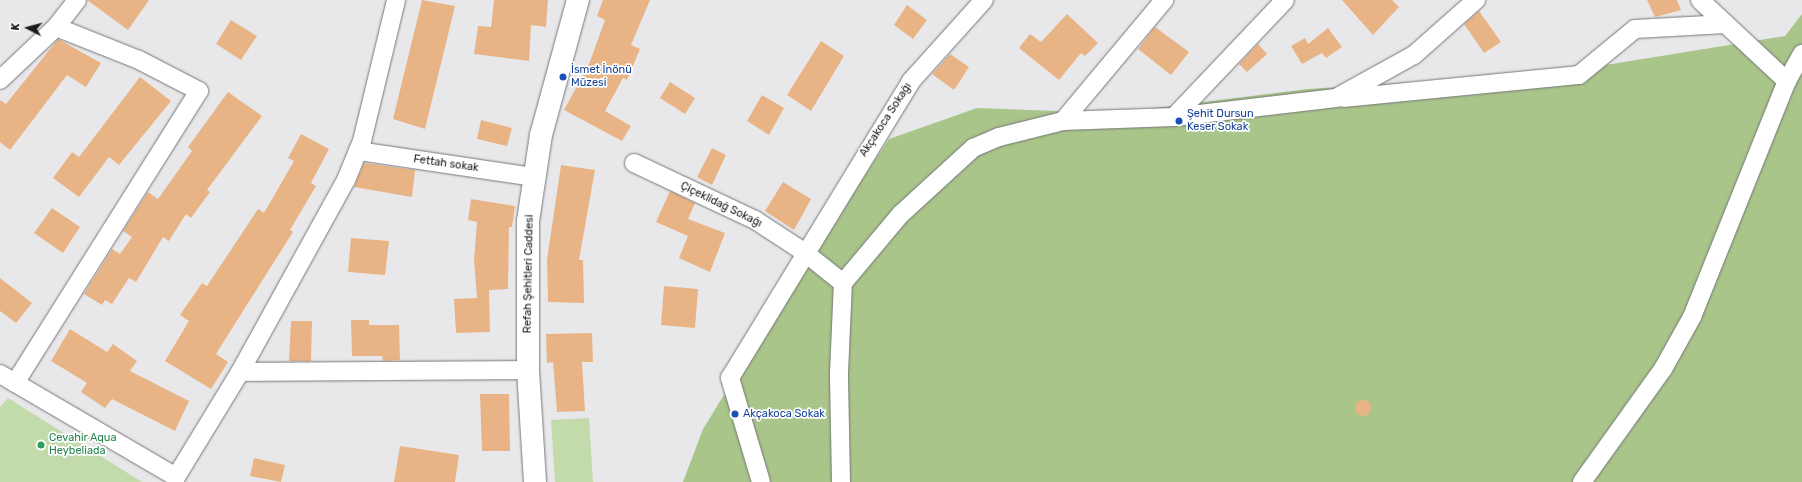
<!DOCTYPE html>
<html>
<head>
<meta charset="utf-8">
<style>
	body { margin:0 }
	#map { position:relative; width:1802px; height:482px; overflow:hidden; background:#e8e8eb; font-family:Rubik,sans-serif }
	div>[style] { position:absolute }
	.green>* { inset:0; background:#c3daaa }
	.forest>* { inset:0; background:#a9c589 }
	.building>* { inset:0; background:#e9b485 }
	.round { border-radius:50% }
	.roads { filter:drop-shadow(0 0 1px #767679) drop-shadow(0 0 1px #767679) }
	.minor>* { height:18px; margin:-9px; padding:0 9px; transform-origin:9px; border-radius:9px; background:#fff }
	.tertiary>* { height:22px; margin:-11px; padding:0 11px; transform-origin:11px; border-radius:11px; background:#fff }
	.dots>* { width:11px; height:11px; translate:-50% -50%; box-sizing:border-box; border:2px solid #fff; border-radius:50% }
	span { translate:-50% -50%; white-space:nowrap; text-align:center; line-height:1.15; -webkit-text-stroke:3.5px #fff; paint-order:stroke }
	.transit-label { font-size:11px; color:#164399 }
	.left { translate:0 -50%; text-align:left }
	.street-label { font-size:11px; color:#1c1c1d }
	.leisure-label { font-size:11px; color:#27864d }
	.north { position:absolute; left:8px; top:8px; width:40px; height:40px; -webkit-text-stroke:3px #fff; paint-order:stroke; rotate:276deg; font-size:11px; font-weight:700; line-height:16px; text-align:center; color:#1c1c1d }
	.north::after { content:''; display:block; margin:auto; width:14px; height:18px; background:#1c1c1d; clip-path:polygon(50% 0,100% 100%,50% 72%,0 100%) }
</style>
</head>
<body>
<div id="map">
	<div class="green">
		<div style="clip-path:polygon(8px 398px,142px 482px,0 482px,0 407px)"></div>
		<div style="clip-path:polygon(589px 418px,593px 482px,555px 482px,551px 420px)"></div>
	</div>
	<div class="forest">
		<div style="clip-path:polygon(1802px 14px,1802px 482px,683px 482px,703px 429px,789px 289px,889px 139px,977px 108px,1114px 113px,1308px 89px,1550px 74px,1785px 36px)"></div>
	</div>
	<div class="building">
		<div style="clip-path:polygon(87px 0,149px 0,128px 30px)"></div>
		<div style="clip-path:polygon(422px 0,455px 6px,425px 129px,393px 119px)"></div>
		<div style="clip-path:polygon(494px 0,548px 0,546px 27px,531px 25px,529px 61px,474px 54px,478px 26px,491px 27px)"></div>
		<div style="clip-path:polygon(603px 0,650px 0,631px 45px,640px 49px,627px 80px,623px 78px,605px 111px,631px 126px,622px 141px,564px 110px,589px 64px,605px 20px,597px 16px)"></div>
		<div style="clip-path:polygon(1342px 0,1392px 0,1399px 7px,1373px 35px)"></div>
		<div style="clip-path:polygon(1647px 0,1677px 0,1681px 10px,1655px 17px)"></div>
		<div style="clip-path:polygon(907px 5px,927px 20px,913px 39px,894px 25px)"></div>
		<div style="clip-path:polygon(1479px 11px,1501px 42px,1484px 53px,1464px 24px)"></div>
		<div style="clip-path:polygon(1067px 14px,1098px 43px,1085px 56px,1081px 53px,1059px 80px,1019px 48px,1030px 34px,1041px 42px)"></div>
		<div style="clip-path:polygon(231px 20px,257px 36px,241px 60px,216px 44px)"></div>
		<div style="clip-path:polygon(1155px 27px,1189px 52px,1171px 75px,1138px 49px)"></div>
		<div style="clip-path:polygon(1328px 28px,1342px 47px,1326px 58px,1322px 53px,1302px 64px,1291px 46px,1305px 38px,1308px 44px)"></div>
		<div style="clip-path:polygon(58px 39px,101px 63px,86px 87px,67px 75px,10px 150px,0 142px,0 100px,6px 104px)"></div>
		<div style="clip-path:polygon(821px 41px,844px 56px,811px 111px,787px 95px)"></div>
		<div style="clip-path:polygon(1258px 44px,1267px 54px,1247px 72px,1239px 64px)"></div>
		<div style="clip-path:polygon(950px 54px,969px 67px,954px 90px,932px 74px)"></div>
		<div style="clip-path:polygon(140px 77px,171px 101px,119px 165px,109px 157px,79px 197px,53px 178px,72px 152px,79px 157px)"></div>
		<div style="clip-path:polygon(670px 82px,695px 98px,685px 114px,660px 98px)"></div>
		<div style="clip-path:polygon(228px 92px,262px 116px,207px 190px,210px 192px,191px 218px,186px 214px,169px 241px,163px 237px,136px 282px,129px 278px,112px 304px,105px 300px,102px 305px,84px 294px,112px 249px,120px 254px,132px 237px,123px 231px,148px 192px,158px 199px,192px 151px,188px 147px)"></div>
		<div style="clip-path:polygon(762px 95px,784px 108px,769px 135px,747px 121px)"></div>
		<div style="clip-path:polygon(481px 120px,512px 128px,507px 146px,477px 139px)"></div>
		<div style="clip-path:polygon(301px 134px,329px 149px,311px 183px,316px 186px,290px 230px,293px 232px,216px 354px,228px 362px,211px 389px,165px 361px,189px 321px,180px 315px,202px 283px,207px 286px,258px 209px,264px 213px,294px 161px,288px 158px)"></div>
		<div style="clip-path:polygon(712px 148px,726px 155px,712px 185px,697px 177px)"></div>
		<div style="clip-path:polygon(364px 163px,415px 170px,412px 197px,354px 187px)"></div>
		<div style="clip-path:polygon(561px 165px,595px 170px,579px 260px,583px 260px,584px 303px,548px 302px,547px 260px)"></div>
		<div style="clip-path:polygon(783px 182px,811px 199px,794px 230px,765px 211px)"></div>
		<div style="clip-path:polygon(670px 191px,695px 203px,688px 219px,725px 233px,710px 272px,679px 258px,688px 236px,656px 222px)"></div>
		<div style="clip-path:polygon(471px 199px,515px 206px,512px 227px,509px 227px,508px 289px,489px 290px,490px 332px,456px 333px,454px 299px,477px 298px,474px 260px,477px 222px,468px 220px)"></div>
		<div style="clip-path:polygon(52px 208px,80px 227px,63px 253px,34px 233px)"></div>
		<div style="clip-path:polygon(351px 238px,389px 241px,385px 275px,348px 272px)"></div>
		<div style="clip-path:polygon(0 278px,32px 303px,16px 323px,0 311px)"></div>
		<div style="clip-path:polygon(664px 286px,698px 289px,695px 328px,661px 325px)"></div>
		<div style="clip-path:polygon(351px 320px,369px 320px,369px 325px,399px 325px,400px 360px,383px 361px,382px 356px,352px 356px)"></div>
		<div style="clip-path:polygon(291px 321px,312px 321px,311px 361px,289px 361px)"></div>
		<div style="clip-path:polygon(70px 329px,107px 352px,113px 344px,137px 361px,130px 371px,189px 401px,175px 431px,112px 399px,105px 408px,81px 392px,87px 383px,51px 361px)"></div>
		<div style="clip-path:polygon(592px 333px,593px 362px,582px 362px,585px 411px,557px 412px,553px 362px,547px 363px,546px 334px)"></div>
		<div style="clip-path:polygon(480px 394px,509px 394px,510px 451px,482px 451px)"></div>
		<div class="round" style="left:1355px;top:400px;width:16px;height:16px"></div>
		<div style="clip-path:polygon(400px 446px,459px 455px,455px 482px,394px 482px)"></div>
		<div style="clip-path:polygon(254px 458px,285px 465px,281px 482px,250px 476px)"></div>
	</div>
	<div class="roads">
		<div class="minor">
			<div style="left:1700px;top:0;width:119px;rotate:43deg"></div>
			<div style="left:0;top:80px;width:77px;rotate:-43.4deg"></div>
			<div style="left:56px;top:27px;width:34px;rotate:-52deg"></div>
			<div style="left:1344px;top:98px;width:236px;rotate:-5.6deg"></div>
			<div style="left:1579px;top:75px;width:72px;rotate:-39.4deg"></div>
			<div style="left:1635px;top:29px;width:91px;rotate:-3.1deg"></div>
			<div style="left:1174px;top:117px;width:161px;rotate:-46.5deg"></div>
			<div style="left:1063px;top:121px;width:158px;rotate:-50.1deg"></div>
			<div style="left:358px;top:151px;width:178px;rotate:8.4deg"></div>
			<div style="left:634px;top:163px;width:134px;rotate:25.2deg"></div>
			<div style="left:755px;top:220px;width:59px;rotate:33.1deg"></div>
			<div style="left:804px;top:252px;width:50px;rotate:38.5deg"></div>
			<div style="left:240px;top:372px;width:219px;rotate:-61.1deg"></div>
			<div style="left:346px;top:180px;width:42px;rotate:-67.7deg"></div>
			<div style="left:362px;top:141px;width:145px;rotate:-76.4deg"></div>
			<div style="left:0;top:374px;width:204px;rotate:30.3deg"></div>
			<div style="left:176px;top:477px;width:123px;rotate:-58.6deg"></div>
			<div style="left:240px;top:372px;width:288px;rotate:-0.4deg"></div>
			<div style="left:15px;top:383px;width:345px;rotate:-57.8deg"></div>
			<div style="left:199px;top:91px;width:68px;rotate:-152.7deg"></div>
			<div style="left:139px;top:60px;width:89px;rotate:-158.3deg"></div>
			<div style="left:761px;top:482px;width:109px;rotate:-106.6deg"></div>
			<div style="left:730px;top:378px;width:348px;rotate:-58.6deg"></div>
			<div style="left:911px;top:81px;width:109px;rotate:-48deg"></div>
			<div style="left:841px;top:482px;width:109px;rotate:-91.1deg"></div>
			<div style="left:839px;top:373px;width:90px;rotate:-87.5deg"></div>
			<div style="left:843px;top:283px;width:90px;rotate:-50deg"></div>
			<div style="left:901px;top:214px;width:98px;rotate:-42.5deg"></div>
			<div style="left:973px;top:148px;width:28px;rotate:-23deg"></div>
			<div style="left:999px;top:137px;width:66px;rotate:-14deg"></div>
			<div style="left:1063px;top:121px;width:111px;rotate:-2.1deg"></div>
			<div style="left:1174px;top:117px;width:163px;rotate:-6.7deg"></div>
			<div style="left:1336px;top:98px;width:89px;rotate:-28.9deg"></div>
			<div style="left:1414px;top:55px;width:83px;rotate:-41.6deg"></div>
			<div style="left:1582px;top:482px;width:139px;rotate:-54.4deg"></div>
			<div style="left:1663px;top:369px;width:60px;rotate:-60.9deg"></div>
			<div style="left:1692px;top:317px;width:254px;rotate:-68.1deg"></div>
			<div style="left:1787px;top:81px;width:31px;rotate:-61deg"></div>
		</div>
		<div class="tertiary">
			<div style="left:535px;top:482px;width:112px;rotate:-93.6deg"></div>
			<div style="left:528px;top:370px;width:149px;rotate:-90deg"></div>
			<div style="left:528px;top:221px;width:87px;rotate:-81.4deg"></div>
			<div style="left:541px;top:135px;width:140px;rotate:-74.7deg"></div>
		</div>
	</div>
	<div class="dots">
		<div style="left:563px;top:77px;background:#1a4fb4"></div>
		<div style="left:1179px;top:121px;background:#1a4fb4"></div>
		<div style="left:735px;top:414px;background:#1a4fb4"></div>
		<div style="left:41px;top:445px;background:#2e9e5b"></div>
	</div>
	<div class="transit-label">
		<span class="left" style="left:571px;top:77px">İsmet İnönü<br>Müzesi</span>
		<span class="left" style="left:1187px;top:121px">Şehit Dursun<br>Keser Sokak</span>
		<span class="left" style="left:743px;top:414px">Akçakoca Sokak</span>
	</div>
	<div class="street-label">
		<span style="left:886px;top:120px;rotate:-57deg">Akçakoca Sokağı</span>
		<span style="left:446px;top:164px;rotate:8deg">Fettah sokak</span>
		<span style="left:721px;top:205px;rotate:26deg">Çiçeklidağ Sokağı</span>
		<span style="left:529px;top:274px;rotate:-89deg">Refah Şehitleri Caddesi</span>
	</div>
	<div class="leisure-label">
		<span class="left" style="left:49px;top:445px">Cevahir Aqua<br>Heybeliada</span>
	</div>
	<div class="north">K</div>
</div>
</body>
</html>
